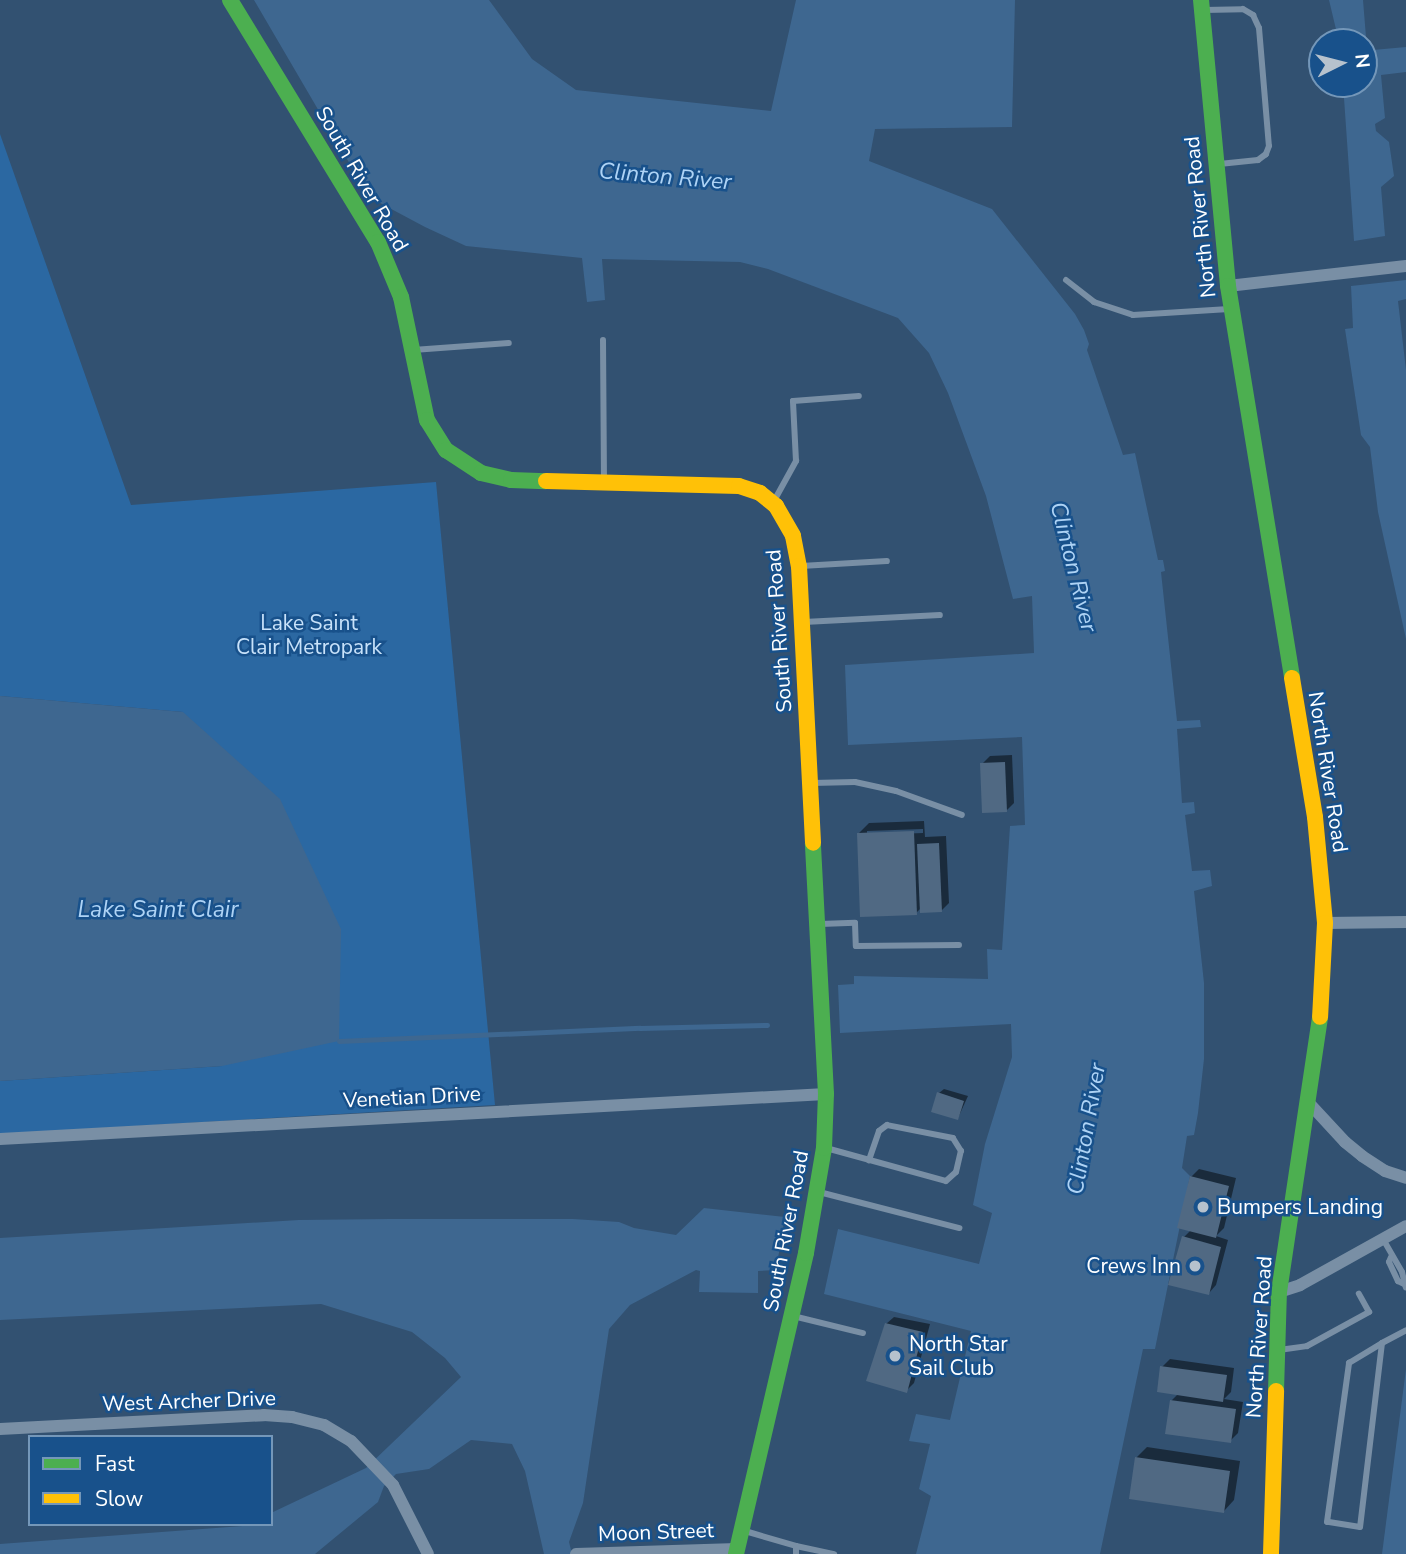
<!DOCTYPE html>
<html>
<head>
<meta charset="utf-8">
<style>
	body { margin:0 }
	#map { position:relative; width:1406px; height:1554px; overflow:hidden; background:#325171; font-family:"Nunito Sans",sans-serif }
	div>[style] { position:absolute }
	.green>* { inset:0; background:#2b68a2 }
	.water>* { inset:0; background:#3e6790 }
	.shadow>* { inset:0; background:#0007 }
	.stream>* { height:4.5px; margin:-2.25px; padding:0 2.25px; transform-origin:2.25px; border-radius:2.25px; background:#3e6790 }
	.building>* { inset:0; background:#506983 }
	.lane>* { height:6px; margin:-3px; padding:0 3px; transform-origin:3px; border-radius:3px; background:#798fa5 }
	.street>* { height:12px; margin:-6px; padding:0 6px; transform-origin:6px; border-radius:6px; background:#798fa5 }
	.fast>* { height:16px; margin:-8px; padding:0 8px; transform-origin:8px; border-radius:8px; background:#4caf50 }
	.slow>* { height:16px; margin:-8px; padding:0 8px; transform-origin:8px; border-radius:8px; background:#ffc107 }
	.dots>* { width:19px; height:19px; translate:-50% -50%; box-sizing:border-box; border:4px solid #18518b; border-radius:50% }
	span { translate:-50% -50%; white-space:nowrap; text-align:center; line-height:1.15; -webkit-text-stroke:5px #18518b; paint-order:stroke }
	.street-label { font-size:21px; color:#fff }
	.park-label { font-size:21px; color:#c8e2fa }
	.poi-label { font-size:21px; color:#fff }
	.left { translate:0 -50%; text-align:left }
	.right { translate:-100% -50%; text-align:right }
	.water-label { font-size:23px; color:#aed3f5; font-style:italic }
	.legend { position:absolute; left:28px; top:1435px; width:245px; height:91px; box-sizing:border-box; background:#18518b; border:2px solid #7497b9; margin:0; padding:9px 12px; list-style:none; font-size:21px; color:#fff }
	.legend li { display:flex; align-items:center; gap:14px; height:35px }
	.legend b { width:35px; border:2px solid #7497b9 }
	.north { position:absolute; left:1308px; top:28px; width:70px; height:70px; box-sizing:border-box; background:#18518b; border:2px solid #7497b9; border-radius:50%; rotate:84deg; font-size:19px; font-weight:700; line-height:28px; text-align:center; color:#fff }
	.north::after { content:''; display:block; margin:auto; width:24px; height:32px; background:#b7c2cd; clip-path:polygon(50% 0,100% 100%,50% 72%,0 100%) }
</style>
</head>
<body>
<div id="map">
	<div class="green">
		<div style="clip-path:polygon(0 134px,131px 505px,436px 482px,495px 1105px,0 1134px,0 1081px,222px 1066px,183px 712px,0 696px)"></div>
	</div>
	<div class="water">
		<div style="clip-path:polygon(254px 0,489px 0,532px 59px,576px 90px,771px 111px,796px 0,1015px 0,1012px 127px,875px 129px,869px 161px,992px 209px,1075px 314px,1084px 330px,1089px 344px,1087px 350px,1123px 455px,1135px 453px,1158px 560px,1163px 560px,1165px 571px,1161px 572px,1177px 721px,1200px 720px,1201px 727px,1177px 729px,1182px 803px,1194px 802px,1195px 813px,1185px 815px,1192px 871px,1210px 870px,1212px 886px,1194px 891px,1204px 983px,1204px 1059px,1198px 1113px,1194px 1135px,1187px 1136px,1182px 1168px,1190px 1176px,1155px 1349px,1143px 1349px,1100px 1554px,916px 1554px,931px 1496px,919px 1489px,930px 1444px,909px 1441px,916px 1414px,950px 1420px,971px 1331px,824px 1294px,838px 1229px,979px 1264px,992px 1213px,973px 1205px,985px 1144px,1012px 1057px,1011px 1024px,840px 1033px,838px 985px,854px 984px,854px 976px,988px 979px,987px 949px,1002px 950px,1010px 826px,1025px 825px,1022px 737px,848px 745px,845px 665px,1034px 653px,1032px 596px,1013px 599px,986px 496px,948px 393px,929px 353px,898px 318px,768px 269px,740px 262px,602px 259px,605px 300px,587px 302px,582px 258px,466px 246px,425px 227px,380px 203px,361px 183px)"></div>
		<div style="clip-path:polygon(1329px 0,1363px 0,1366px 37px,1373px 50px,1406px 47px,1406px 72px,1381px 75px,1385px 118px,1375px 124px,1376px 131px,1389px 142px,1394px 176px,1381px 187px,1385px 236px,1354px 241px,1343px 84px,1364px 84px,1364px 42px,1339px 42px)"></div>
		<div style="clip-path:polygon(1406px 280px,1406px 299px,1398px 301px,1406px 370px,1406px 639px,1378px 512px,1370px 447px,1361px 435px,1345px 329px,1353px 328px,1351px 286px)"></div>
		<div style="clip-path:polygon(0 696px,183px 712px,280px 799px,341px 929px,339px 1041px,222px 1066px,0 1081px)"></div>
		<div style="clip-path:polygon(704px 1208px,785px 1217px,776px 1270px,758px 1271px,758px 1293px,699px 1292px,700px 1271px,696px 1270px,630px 1305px,609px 1329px,583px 1503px,569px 1542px,572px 1554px,544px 1554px,525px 1471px,512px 1444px,471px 1440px,429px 1469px,396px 1474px,384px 1486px,378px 1502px,315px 1554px,0 1554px,0 1544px,271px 1524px,271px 1513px,366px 1468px,461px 1377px,445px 1358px,412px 1332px,321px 1304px,0 1320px,0 1238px,299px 1220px,390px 1219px,573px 1219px,619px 1222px,634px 1228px,676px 1235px)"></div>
		<div style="clip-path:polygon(1406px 1369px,1406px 1554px,1382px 1554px)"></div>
	</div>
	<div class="shadow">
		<div style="clip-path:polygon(1012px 755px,1014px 803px,1007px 810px,982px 764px,990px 756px)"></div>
		<div style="clip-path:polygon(evenodd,924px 821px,925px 837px,946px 836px,949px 903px,941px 911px,921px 908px,916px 913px,858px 834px,869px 823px,924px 821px,923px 829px,923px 833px,867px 835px,867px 831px,923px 829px)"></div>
		<div style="clip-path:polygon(944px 1089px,968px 1096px,958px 1118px,939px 1093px)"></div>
		<div style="clip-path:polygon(1199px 1169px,1236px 1178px,1224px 1228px,1216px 1236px,1228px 1240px,1216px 1285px,1209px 1293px,1184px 1237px,1191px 1230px,1191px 1177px)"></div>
		<div style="clip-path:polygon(894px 1317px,930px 1324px,914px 1383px,906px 1391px,886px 1324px)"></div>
		<div style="clip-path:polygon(1170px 1359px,1234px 1368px,1231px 1392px,1224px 1399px,1243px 1402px,1238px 1433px,1230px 1441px,1171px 1401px,1178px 1394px,1162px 1367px)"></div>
		<div style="clip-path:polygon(1147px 1447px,1240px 1461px,1234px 1500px,1224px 1511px,1136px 1458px)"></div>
	</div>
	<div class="stream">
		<div style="left:339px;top:1041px;width:301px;rotate:-2.5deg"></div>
		<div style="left:640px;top:1028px;width:127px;rotate:-1.4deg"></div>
	</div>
	<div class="building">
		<div style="clip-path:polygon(1005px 762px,1007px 812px,982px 813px,980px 763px)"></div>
		<div style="clip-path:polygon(914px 831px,917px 915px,860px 917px,857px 833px)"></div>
		<div style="clip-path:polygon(939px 843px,942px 912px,920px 913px,917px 844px)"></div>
		<div style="clip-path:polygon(937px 1092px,964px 1101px,958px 1120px,931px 1112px)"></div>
		<div style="clip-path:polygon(1190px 1176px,1229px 1186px,1216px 1238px,1177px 1228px)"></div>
		<div style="clip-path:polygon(1182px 1236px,1221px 1247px,1209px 1295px,1168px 1285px)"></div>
		<div style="clip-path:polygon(885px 1323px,923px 1332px,907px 1393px,866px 1381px)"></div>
		<div style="clip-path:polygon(1160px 1366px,1227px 1375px,1223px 1402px,1157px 1392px)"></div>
		<div style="clip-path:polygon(1170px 1400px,1236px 1409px,1231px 1443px,1165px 1434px)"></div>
		<div style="clip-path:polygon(1135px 1457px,1230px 1471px,1224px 1513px,1129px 1499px)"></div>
	</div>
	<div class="lane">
		<div style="left:1204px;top:10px;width:39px;rotate:-1deg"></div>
		<div style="left:1243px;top:9px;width:12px;rotate:31deg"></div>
		<div style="left:1253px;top:15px;width:14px;rotate:65deg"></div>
		<div style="left:1259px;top:28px;width:118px;rotate:85.2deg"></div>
		<div style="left:1269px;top:146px;width:9px;rotate:111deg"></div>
		<div style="left:1266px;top:154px;width:10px;rotate:143deg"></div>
		<div style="left:1258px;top:160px;width:39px;rotate:174deg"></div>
		<div style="left:1066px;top:280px;width:36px;rotate:38deg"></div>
		<div style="left:1094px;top:302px;width:41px;rotate:18.4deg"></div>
		<div style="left:1133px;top:315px;width:96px;rotate:-3.6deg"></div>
		<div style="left:603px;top:340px;width:141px;rotate:89.6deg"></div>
		<div style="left:413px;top:350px;width:96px;rotate:-4.2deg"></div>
		<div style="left:774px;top:501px;width:46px;rotate:-61.2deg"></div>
		<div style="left:796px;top:461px;width:60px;rotate:-92.9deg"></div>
		<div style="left:793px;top:401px;width:66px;rotate:-4.3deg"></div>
		<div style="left:801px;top:566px;width:86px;rotate:-3.3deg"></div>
		<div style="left:804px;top:622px;width:136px;rotate:-2.9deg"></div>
		<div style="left:812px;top:783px;width:43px;rotate:-1.3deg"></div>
		<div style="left:855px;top:782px;width:42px;rotate:12.4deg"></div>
		<div style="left:896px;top:791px;width:70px;rotate:20deg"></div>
		<div style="left:820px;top:924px;width:35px;rotate:-2deg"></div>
		<div style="left:855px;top:923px;width:23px;rotate:88deg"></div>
		<div style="left:856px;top:946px;width:103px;rotate:-0.6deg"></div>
		<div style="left:826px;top:1148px;width:124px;rotate:15.4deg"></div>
		<div style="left:946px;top:1181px;width:13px;rotate:-42deg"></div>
		<div style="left:956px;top:1172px;width:22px;rotate:-77deg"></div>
		<div style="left:961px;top:1151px;width:15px;rotate:-122deg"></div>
		<div style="left:953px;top:1138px;width:67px;rotate:-168.9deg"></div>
		<div style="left:887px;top:1125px;width:10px;rotate:143deg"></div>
		<div style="left:879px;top:1131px;width:31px;rotate:109deg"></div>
		<div style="left:819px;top:1192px;width:145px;rotate:14.4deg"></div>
		<div style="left:1383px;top:1239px;width:38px;rotate:60deg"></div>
		<div style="left:1402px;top:1272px;width:16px;rotate:76deg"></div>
		<div style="left:1391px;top:1257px;width:5px;rotate:112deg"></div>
		<div style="left:1389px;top:1262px;width:21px;rotate:65deg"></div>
		<div style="left:1398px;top:1281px;width:7px;rotate:27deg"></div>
		<div style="left:793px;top:1316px;width:72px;rotate:13.7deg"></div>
		<div style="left:1382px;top:1343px;width:185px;rotate:96.8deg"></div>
		<div style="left:1360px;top:1527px;width:33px;rotate:-171deg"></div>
		<div style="left:1327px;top:1522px;width:161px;rotate:-82.1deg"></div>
		<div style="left:1349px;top:1363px;width:39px;rotate:-31deg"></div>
		<div style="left:1382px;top:1343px;width:27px;rotate:-28deg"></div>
		<div style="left:1279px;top:1350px;width:28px;rotate:-8deg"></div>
		<div style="left:1307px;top:1346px;width:71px;rotate:-28.7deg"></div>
		<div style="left:1369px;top:1312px;width:21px;rotate:-119deg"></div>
		<div style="left:745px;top:1531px;width:53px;rotate:16.4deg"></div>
		<div style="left:796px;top:1546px;width:8px;rotate:90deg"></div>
		<div style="left:796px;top:1546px;width:39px;rotate:12deg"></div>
	</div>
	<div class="street">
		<div style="left:1228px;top:286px;width:179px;rotate:-6.4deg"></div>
		<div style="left:1325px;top:923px;width:81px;rotate:-0.7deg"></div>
		<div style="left:1308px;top:1102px;width:54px;rotate:47.2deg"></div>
		<div style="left:1345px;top:1142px;width:22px;rotate:39deg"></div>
		<div style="left:1362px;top:1156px;width:27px;rotate:33deg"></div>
		<div style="left:1385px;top:1171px;width:22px;rotate:18deg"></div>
		<div style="left:0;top:1139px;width:827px;rotate:-3.12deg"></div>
		<div style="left:1279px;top:1292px;width:22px;rotate:-18deg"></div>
		<div style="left:1300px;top:1285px;width:121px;rotate:-29.1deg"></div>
		<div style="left:0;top:1429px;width:264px;rotate:-3deg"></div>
		<div style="left:264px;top:1415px;width:28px;rotate:4deg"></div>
		<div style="left:292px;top:1417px;width:33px;rotate:14deg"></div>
		<div style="left:324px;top:1425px;width:31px;rotate:31deg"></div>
		<div style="left:351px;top:1441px;width:61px;rotate:46.3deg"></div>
		<div style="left:393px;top:1485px;width:77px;rotate:63.1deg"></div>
		<div style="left:576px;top:1554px;width:161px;rotate:-1.8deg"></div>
	</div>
	<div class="fast">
		<div style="left:230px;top:0;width:284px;rotate:58.6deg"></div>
		<div style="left:378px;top:242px;width:60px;rotate:67.3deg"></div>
		<div style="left:401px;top:297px;width:126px;rotate:78.1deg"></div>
		<div style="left:427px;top:420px;width:36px;rotate:58deg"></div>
		<div style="left:446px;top:450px;width:42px;rotate:33.3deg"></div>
		<div style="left:481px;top:473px;width:31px;rotate:13deg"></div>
		<div style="left:511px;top:480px;width:35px;rotate:2deg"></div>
		<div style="left:1201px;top:0;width:287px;rotate:84.6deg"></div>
		<div style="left:1228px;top:286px;width:397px;rotate:80.7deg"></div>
		<div style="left:1276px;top:1391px;width:99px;rotate:-88.3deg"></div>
		<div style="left:1279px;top:1292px;width:278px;rotate:-81.5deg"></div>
		<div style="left:736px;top:1554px;width:309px;rotate:-76.9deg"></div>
		<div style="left:806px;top:1253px;width:107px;rotate:-80.3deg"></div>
		<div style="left:824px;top:1148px;width:54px;rotate:-87.9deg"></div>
		<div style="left:826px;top:1094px;width:251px;rotate:-93deg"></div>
	</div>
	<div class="slow">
		<div style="left:546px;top:481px;width:193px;rotate:1.5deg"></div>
		<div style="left:739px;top:486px;width:22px;rotate:18deg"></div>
		<div style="left:760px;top:493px;width:21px;rotate:39deg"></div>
		<div style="left:776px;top:506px;width:34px;rotate:60deg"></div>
		<div style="left:793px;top:536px;width:31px;rotate:79deg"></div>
		<div style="left:799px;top:566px;width:277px;rotate:87.1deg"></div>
		<div style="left:1292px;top:678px;width:141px;rotate:80.6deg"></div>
		<div style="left:1315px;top:817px;width:106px;rotate:84.6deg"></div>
		<div style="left:1325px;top:923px;width:94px;rotate:93deg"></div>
		<div style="left:1271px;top:1554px;width:163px;rotate:-88.2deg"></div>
	</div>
	<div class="dots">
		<div style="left:1203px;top:1207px;background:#b7c2cd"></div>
		<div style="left:1195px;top:1266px;background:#b7c2cd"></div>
		<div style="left:895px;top:1356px;background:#b7c2cd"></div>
	</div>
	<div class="street-label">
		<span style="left:362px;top:179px;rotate:60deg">South River Road</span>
		<span style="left:1200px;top:217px;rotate:-96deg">North River Road</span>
		<span style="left:779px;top:631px;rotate:-94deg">South River Road</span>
		<span style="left:1328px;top:772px;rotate:81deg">North River Road</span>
		<span style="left:412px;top:1097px;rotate:-3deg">Venetian Drive</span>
		<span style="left:786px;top:1231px;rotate:-79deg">South River Road</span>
		<span style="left:1259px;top:1337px;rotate:-86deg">North River Road</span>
		<span style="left:189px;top:1401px;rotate:-2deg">West Archer Drive</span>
		<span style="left:656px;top:1532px;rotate:-2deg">Moon Street</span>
	</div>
	<div class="park-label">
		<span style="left:309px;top:635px">Lake Saint<br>Clair Metropark</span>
	</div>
	<div class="poi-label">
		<span class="left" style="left:1217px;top:1207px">Bumpers Landing</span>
		<span class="right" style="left:1181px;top:1266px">Crews Inn</span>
		<span class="left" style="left:909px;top:1356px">North Star<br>Sail Club</span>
	</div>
	<div class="water-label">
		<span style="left:665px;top:177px;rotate:5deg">Clinton River</span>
		<span style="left:1073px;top:567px;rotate:76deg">Clinton River</span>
		<span style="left:158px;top:910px">Lake Saint Clair</span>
		<span style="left:1087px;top:1129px;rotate:-80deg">Clinton River</span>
	</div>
	<ul class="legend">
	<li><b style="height:9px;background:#4caf50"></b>Fast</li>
	<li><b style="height:9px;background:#ffc107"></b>Slow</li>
	</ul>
	<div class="north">N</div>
</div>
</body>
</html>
